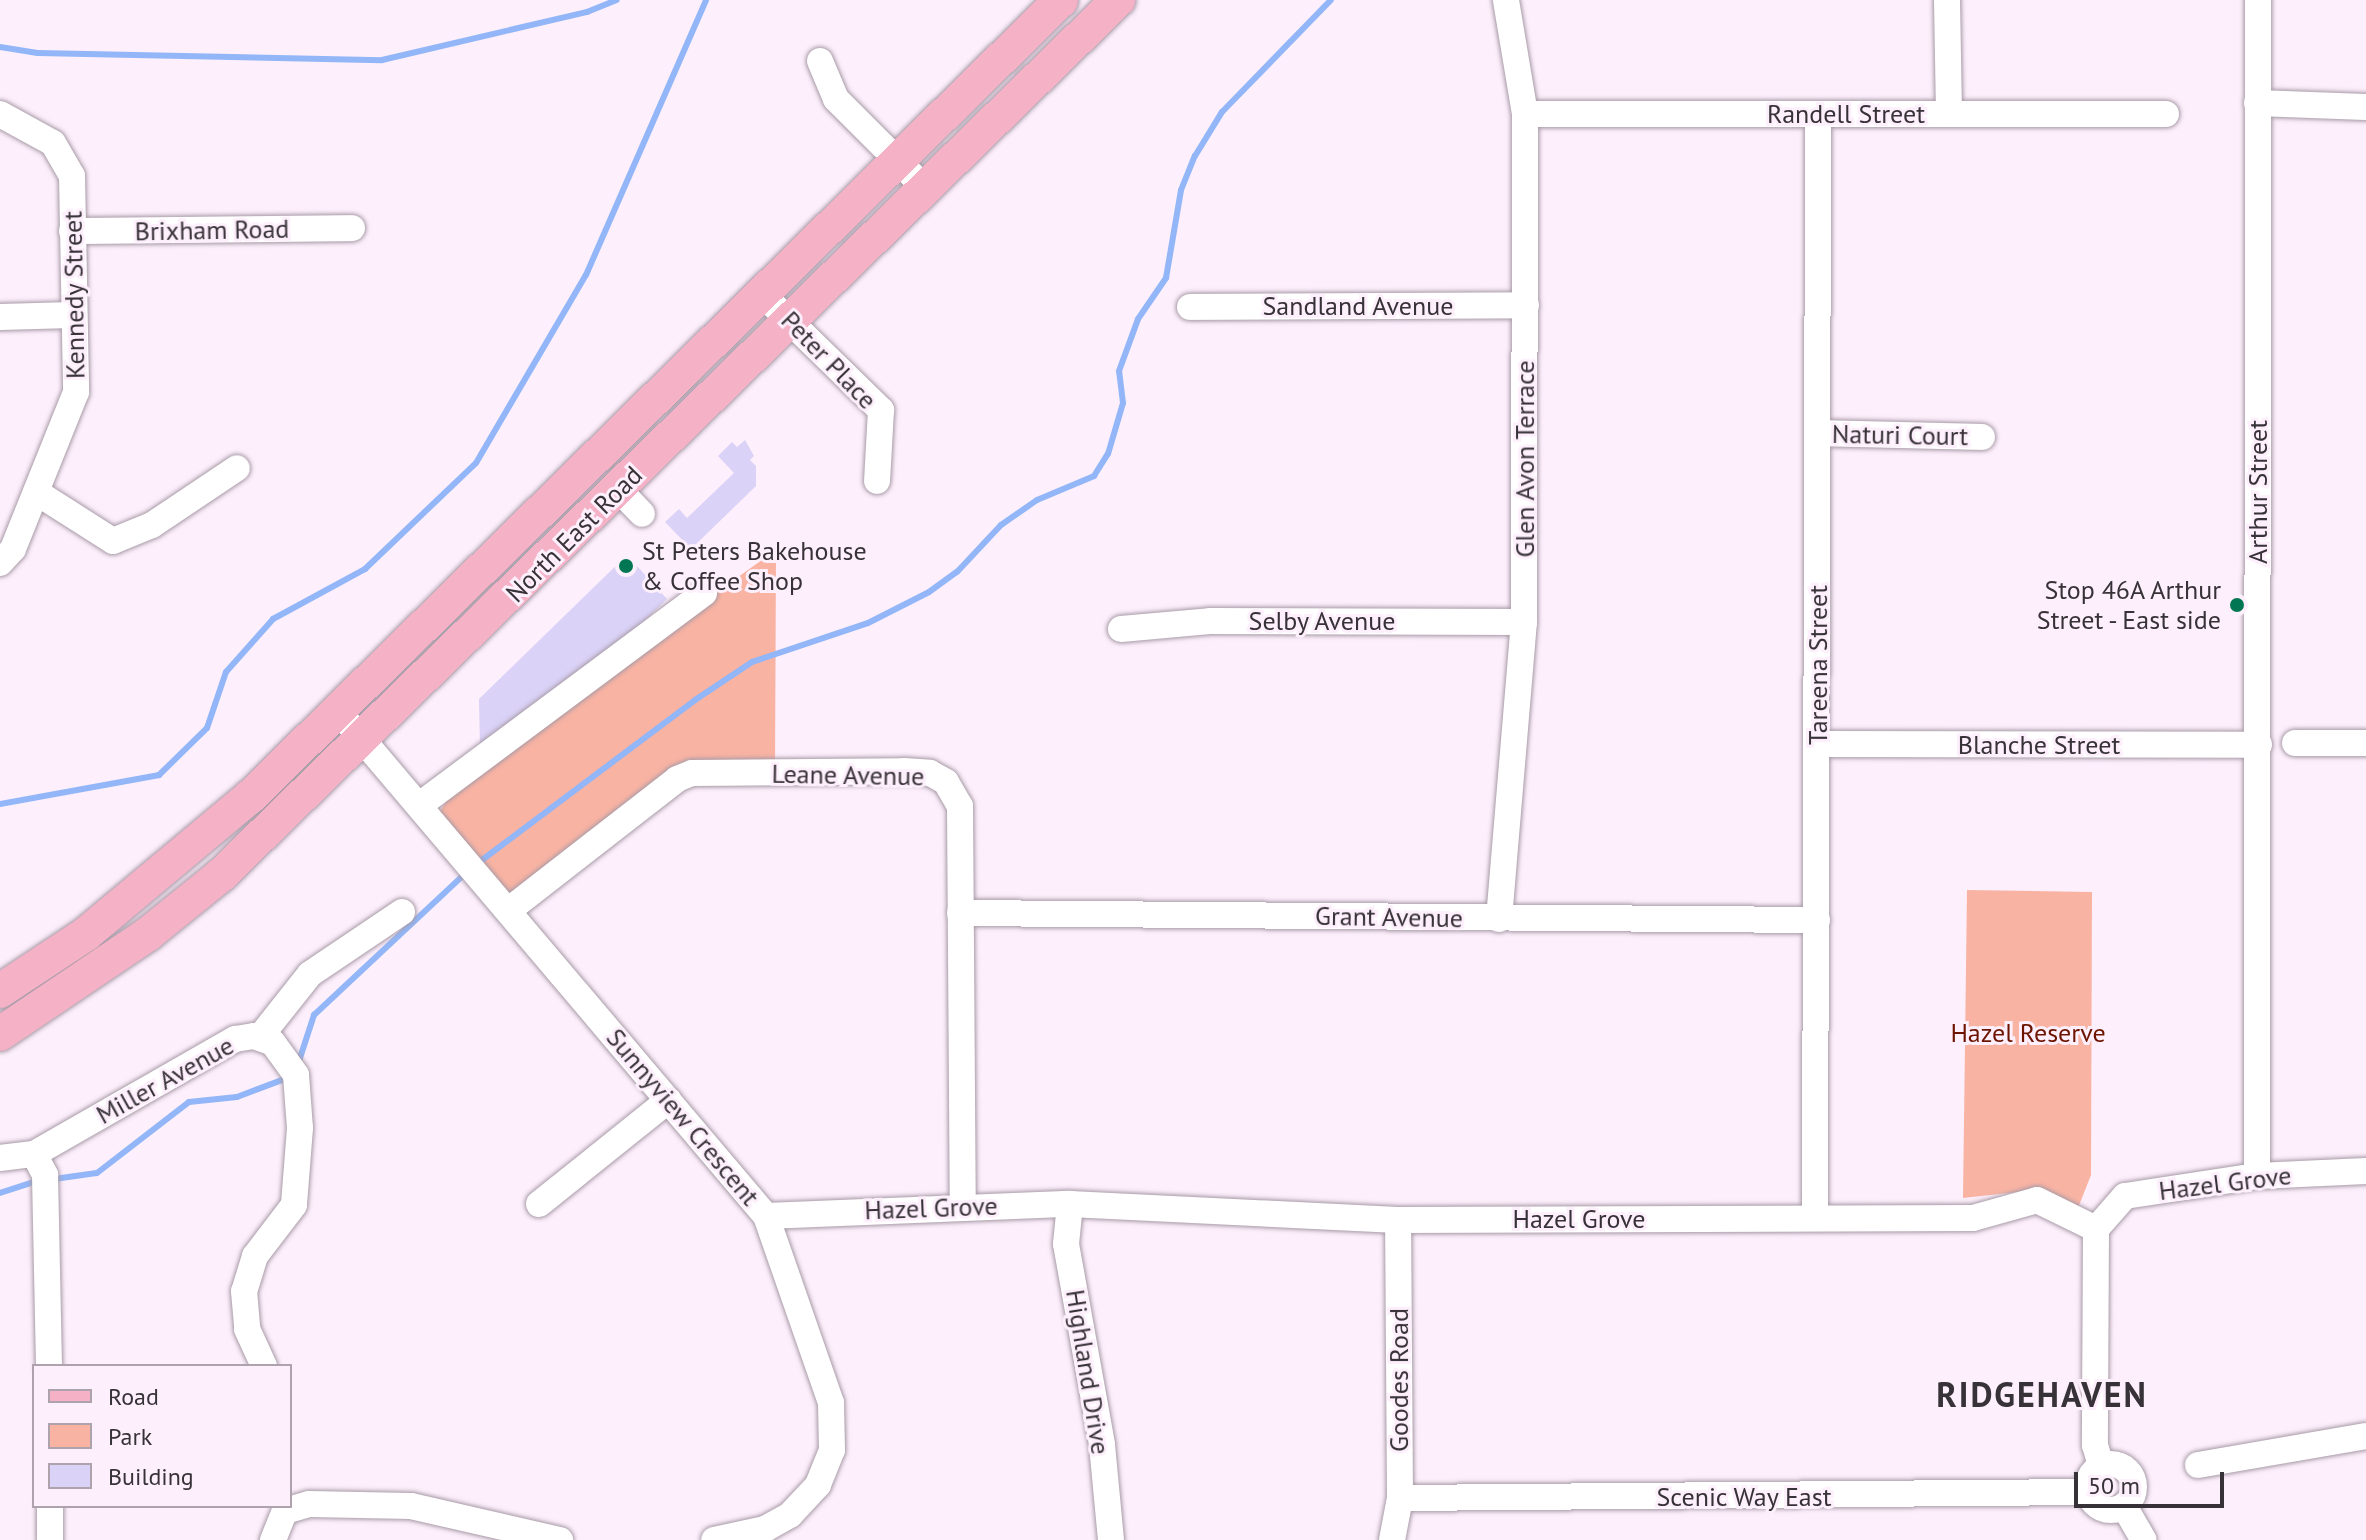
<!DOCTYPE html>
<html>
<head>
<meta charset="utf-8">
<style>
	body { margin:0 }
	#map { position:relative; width:2366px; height:1540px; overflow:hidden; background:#fdeffc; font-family:"PT Sans",sans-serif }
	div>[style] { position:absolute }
	.green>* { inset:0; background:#f9b3a3 }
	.stream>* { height:6px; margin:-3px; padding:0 3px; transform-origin:3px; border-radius:3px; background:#92b6f7 }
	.building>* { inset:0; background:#dad2f7 }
	.roads { filter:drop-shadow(0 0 2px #a89ba7) drop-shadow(0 0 2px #a89ba7) }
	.minor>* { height:26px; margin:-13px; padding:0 13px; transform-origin:13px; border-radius:13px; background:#fff }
	.minor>.ring { margin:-13px; padding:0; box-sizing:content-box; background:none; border:26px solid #fff; border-radius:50% }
	.major>* { height:34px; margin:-17px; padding:0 17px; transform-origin:17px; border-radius:17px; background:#f5b2c7 }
	.dots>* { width:22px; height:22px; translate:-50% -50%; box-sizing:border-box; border:4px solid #fdeffc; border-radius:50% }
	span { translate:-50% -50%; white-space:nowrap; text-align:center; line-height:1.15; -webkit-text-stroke:6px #fdeffc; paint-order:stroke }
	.street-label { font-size:26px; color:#373237 }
	.poi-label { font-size:26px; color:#373237 }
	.left { translate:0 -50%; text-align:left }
	.right { translate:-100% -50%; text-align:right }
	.park-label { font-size:26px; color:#6d1400 }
	.district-label { font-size:34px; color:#373237; font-weight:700; letter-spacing:2px }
	.legend { position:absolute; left:32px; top:1364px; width:260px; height:144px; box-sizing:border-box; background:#fdeffc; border:2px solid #aea3ad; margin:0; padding:10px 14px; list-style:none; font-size:24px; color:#373237 }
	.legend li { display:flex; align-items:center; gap:16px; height:40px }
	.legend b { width:40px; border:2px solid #aea3ad }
	.scale { position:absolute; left:2074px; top:1472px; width:150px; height:36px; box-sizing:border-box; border:4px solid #373237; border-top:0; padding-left:10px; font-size:24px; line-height:28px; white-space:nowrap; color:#373237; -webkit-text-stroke:6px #fdeffc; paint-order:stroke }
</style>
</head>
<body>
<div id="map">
	<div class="green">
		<div style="clip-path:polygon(776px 550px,775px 772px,692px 773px,509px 910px,435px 819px,465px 772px)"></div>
		<div style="clip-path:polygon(1967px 890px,2092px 892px,2091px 1175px,2078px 1208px,2036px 1190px,1963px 1198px)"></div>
	</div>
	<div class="stream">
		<div style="left:0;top:47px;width:38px;rotate:9deg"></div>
		<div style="left:38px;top:53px;width:344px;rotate:1.2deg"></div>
		<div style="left:382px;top:60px;width:211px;rotate:-13.2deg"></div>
		<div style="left:587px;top:12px;width:32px;rotate:-22deg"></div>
		<div style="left:0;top:804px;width:162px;rotate:-10.3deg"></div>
		<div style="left:159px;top:775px;width:67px;rotate:-44.4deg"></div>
		<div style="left:207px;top:728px;width:59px;rotate:-71.3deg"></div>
		<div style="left:226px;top:672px;width:71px;rotate:-48.4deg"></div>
		<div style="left:273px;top:619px;width:105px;rotate:-28.5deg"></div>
		<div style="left:365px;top:569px;width:153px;rotate:-43.7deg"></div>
		<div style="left:476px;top:463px;width:218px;rotate:-59.7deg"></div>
		<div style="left:586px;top:275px;width:300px;rotate:-66.4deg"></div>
		<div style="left:478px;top:863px;width:271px;rotate:-36.9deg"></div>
		<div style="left:695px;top:700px;width:69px;rotate:-33.7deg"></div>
		<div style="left:752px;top:662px;width:122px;rotate:-18.6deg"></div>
		<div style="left:868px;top:623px;width:68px;rotate:-26.9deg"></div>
		<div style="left:929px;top:592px;width:34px;rotate:-36deg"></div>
		<div style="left:957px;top:572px;width:64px;rotate:-46.9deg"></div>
		<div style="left:1001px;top:525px;width:44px;rotate:-34.8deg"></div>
		<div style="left:1037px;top:500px;width:62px;rotate:-22.8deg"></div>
		<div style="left:1094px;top:476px;width:26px;rotate:-58deg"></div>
		<div style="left:1108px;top:454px;width:53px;rotate:-73.6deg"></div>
		<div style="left:1123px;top:403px;width:32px;rotate:-97deg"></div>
		<div style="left:1119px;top:371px;width:55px;rotate:-69.9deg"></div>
		<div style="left:1138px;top:319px;width:50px;rotate:-55.7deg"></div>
		<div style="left:1166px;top:278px;width:89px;rotate:-80.3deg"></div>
		<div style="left:1181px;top:190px;width:37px;rotate:-68deg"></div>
		<div style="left:1195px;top:156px;width:52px;rotate:-58.5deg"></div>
		<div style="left:1222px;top:112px;width:156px;rotate:-45.8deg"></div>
		<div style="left:298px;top:1064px;width:52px;rotate:-71.9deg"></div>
		<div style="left:314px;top:1015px;width:208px;rotate:-43.1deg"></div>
		<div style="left:54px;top:1179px;width:43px;rotate:-7.9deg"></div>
		<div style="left:97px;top:1173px;width:116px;rotate:-37.7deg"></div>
		<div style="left:189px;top:1102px;width:48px;rotate:-5.9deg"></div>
		<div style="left:237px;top:1097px;width:57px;rotate:-20.7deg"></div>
		<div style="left:0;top:1193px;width:40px;rotate:-18deg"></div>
	</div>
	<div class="building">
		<div style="clip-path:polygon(745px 440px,754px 456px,750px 460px,756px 466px,756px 486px,691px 549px,665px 522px,679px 509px,687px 518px,734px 473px,718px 456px,732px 442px,737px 447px)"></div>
		<div style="clip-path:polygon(627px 555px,667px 599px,615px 650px,480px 745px,479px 699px)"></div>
	</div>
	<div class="roads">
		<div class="minor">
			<div style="left:1947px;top:0;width:114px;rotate:89deg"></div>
			<div style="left:820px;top:61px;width:41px;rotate:67.2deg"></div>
			<div style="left:836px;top:99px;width:126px;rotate:45deg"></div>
			<div style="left:2257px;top:103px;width:109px;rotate:2.1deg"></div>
			<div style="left:0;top:114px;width:60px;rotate:28.7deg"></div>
			<div style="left:53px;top:143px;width:38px;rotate:60deg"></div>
			<div style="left:72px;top:176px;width:216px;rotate:88.9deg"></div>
			<div style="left:76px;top:392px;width:169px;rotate:111.9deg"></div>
			<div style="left:13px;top:549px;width:19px;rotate:133deg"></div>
			<div style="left:1525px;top:114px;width:641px"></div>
			<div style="left:72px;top:231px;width:280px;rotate:-0.6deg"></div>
			<div style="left:761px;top:293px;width:168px;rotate:44.3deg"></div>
			<div style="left:881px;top:410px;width:71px;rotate:93.2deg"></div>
			<div style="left:1190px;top:307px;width:336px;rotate:-0.3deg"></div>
			<div style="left:0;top:317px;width:72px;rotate:-1.6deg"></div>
			<div style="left:1818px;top:433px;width:164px;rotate:1.4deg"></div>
			<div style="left:619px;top:490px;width:33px;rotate:46deg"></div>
			<div style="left:36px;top:492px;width:91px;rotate:32.5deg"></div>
			<div style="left:113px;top:541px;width:42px;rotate:-22.3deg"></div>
			<div style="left:152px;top:525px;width:102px;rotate:-33.8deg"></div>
			<div style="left:1121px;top:629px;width:89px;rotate:-5.1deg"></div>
			<div style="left:1210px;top:621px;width:314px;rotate:0.2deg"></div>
			<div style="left:350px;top:725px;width:644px;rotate:49.73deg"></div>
			<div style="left:766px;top:1216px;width:198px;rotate:70.8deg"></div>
			<div style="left:831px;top:1403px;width:47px;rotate:88.8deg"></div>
			<div style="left:832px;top:1450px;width:38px;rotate:112deg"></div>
			<div style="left:818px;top:1485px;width:41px;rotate:133deg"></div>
			<div style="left:790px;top:1515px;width:29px;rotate:151deg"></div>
			<div style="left:765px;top:1529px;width:52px;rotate:167.8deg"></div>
			<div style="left:2295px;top:743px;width:71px"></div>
			<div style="left:1819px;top:744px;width:440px;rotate:0.1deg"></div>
			<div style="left:421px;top:804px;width:353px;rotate:-36.7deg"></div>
			<div style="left:509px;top:910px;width:213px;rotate:-37.9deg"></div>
			<div style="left:677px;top:779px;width:16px;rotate:-22deg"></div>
			<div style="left:692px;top:773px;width:212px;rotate:-0.5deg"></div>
			<div style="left:904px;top:771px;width:26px;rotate:4deg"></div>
			<div style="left:930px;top:773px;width:18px;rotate:29deg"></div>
			<div style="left:946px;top:782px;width:28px;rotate:60deg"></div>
			<div style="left:960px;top:806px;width:401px;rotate:89.6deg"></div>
			<div style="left:960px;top:913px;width:857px;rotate:0.47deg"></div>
			<div style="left:1499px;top:919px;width:298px;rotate:-85.2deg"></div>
			<div style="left:1524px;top:622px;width:508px;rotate:-89.89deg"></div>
			<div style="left:1525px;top:114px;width:116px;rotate:-99.5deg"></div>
			<div style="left:260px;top:1037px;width:80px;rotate:-51.6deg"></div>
			<div style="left:310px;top:974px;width:111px;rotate:-34deg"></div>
			<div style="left:34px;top:1154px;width:24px;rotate:62deg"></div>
			<div style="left:45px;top:1175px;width:191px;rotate:88.8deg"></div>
			<div style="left:0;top:1158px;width:34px;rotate:-7deg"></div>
			<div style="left:34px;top:1154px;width:232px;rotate:-29.8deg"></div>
			<div style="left:235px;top:1039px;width:19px;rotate:-9deg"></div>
			<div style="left:254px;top:1036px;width:20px;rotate:20deg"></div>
			<div style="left:273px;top:1043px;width:39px;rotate:54deg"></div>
			<div style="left:296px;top:1075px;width:53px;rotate:85.7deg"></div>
			<div style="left:300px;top:1128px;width:77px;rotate:94.5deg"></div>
			<div style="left:294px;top:1205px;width:64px;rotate:127.4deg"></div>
			<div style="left:255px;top:1256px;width:37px;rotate:107deg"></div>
			<div style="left:244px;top:1291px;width:38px;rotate:85deg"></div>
			<div style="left:247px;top:1329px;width:41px;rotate:65.3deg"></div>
			<div style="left:2257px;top:1176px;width:1176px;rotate:-89.95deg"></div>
			<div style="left:539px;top:1204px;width:166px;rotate:-38.7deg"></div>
			<div style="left:1070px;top:1204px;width:40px;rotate:95.7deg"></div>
			<div style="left:1066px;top:1244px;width:204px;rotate:79.8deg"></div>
			<div style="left:1102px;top:1445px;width:95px;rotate:84.6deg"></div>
			<div style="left:766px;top:1216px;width:304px;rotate:-2.3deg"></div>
			<div style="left:1070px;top:1204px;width:328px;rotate:2.8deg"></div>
			<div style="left:1398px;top:1220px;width:575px;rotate:-0.2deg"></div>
			<div style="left:1973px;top:1218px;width:66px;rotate:-15.7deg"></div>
			<div style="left:2037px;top:1200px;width:66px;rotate:26.2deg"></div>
			<div style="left:1815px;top:1217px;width:1103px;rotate:-89.84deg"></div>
			<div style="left:2096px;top:1229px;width:44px;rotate:-48.7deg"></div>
			<div style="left:2125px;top:1196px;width:134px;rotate:-8.6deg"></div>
			<div style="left:2257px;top:1176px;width:109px;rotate:-2.6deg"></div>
			<div style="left:2096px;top:1229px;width:216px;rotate:90.3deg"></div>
			<div style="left:2095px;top:1445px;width:22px;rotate:74deg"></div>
			<div class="ring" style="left:2088px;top:1464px;width:20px;height:20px"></div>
			<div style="left:2198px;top:1465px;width:170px;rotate:-9.8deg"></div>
			<div style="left:1400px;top:1498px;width:688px;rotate:-0.5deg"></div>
			<div style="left:2124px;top:1506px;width:39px;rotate:60deg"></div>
			<div style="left:50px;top:1540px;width:34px;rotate:-90deg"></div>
			<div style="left:273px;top:1540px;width:31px;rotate:-68deg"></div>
			<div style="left:285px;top:1511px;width:25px;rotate:-16deg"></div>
			<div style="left:309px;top:1504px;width:102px;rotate:1.1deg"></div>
			<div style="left:411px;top:1506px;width:153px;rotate:12.9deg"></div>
			<div style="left:1392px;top:1540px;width:43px;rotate:-79.2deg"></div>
			<div style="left:1400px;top:1498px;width:278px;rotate:-90.4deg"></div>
		</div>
		<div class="major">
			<div style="left:0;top:991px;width:103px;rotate:-33.5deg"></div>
			<div style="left:86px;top:934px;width:214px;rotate:-39.9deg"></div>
			<div style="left:250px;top:797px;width:1137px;rotate:-44.5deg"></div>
			<div style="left:0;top:1034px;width:179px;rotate:-34deg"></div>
			<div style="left:148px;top:934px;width:92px;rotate:-38.9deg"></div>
			<div style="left:220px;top:876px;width:1255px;rotate:-44.29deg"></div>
		</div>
	</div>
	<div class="dots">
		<div style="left:626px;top:566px;background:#007752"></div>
		<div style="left:2237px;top:605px;background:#007752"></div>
	</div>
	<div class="street-label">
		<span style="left:1846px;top:114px">Randell Street</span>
		<span style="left:212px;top:230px;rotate:-1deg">Brixham Road</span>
		<span style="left:74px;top:295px;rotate:-91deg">Kennedy Street</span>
		<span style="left:1358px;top:306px">Sandland Avenue</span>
		<span style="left:829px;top:360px;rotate:46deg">Peter Place</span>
		<span style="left:1900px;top:435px;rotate:1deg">Naturi Court</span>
		<span style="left:1525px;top:459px;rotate:-90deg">Glen Avon Terrace</span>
		<span style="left:2258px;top:492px;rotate:-90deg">Arthur Street</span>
		<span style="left:574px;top:534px;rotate:-45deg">North East Road</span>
		<span style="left:1322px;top:621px">Selby Avenue</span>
		<span style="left:1818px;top:665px;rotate:-90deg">Tareena Street</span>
		<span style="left:2039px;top:745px">Blanche Street</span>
		<span style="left:848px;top:775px;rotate:1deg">Leane Avenue</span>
		<span style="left:1389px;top:917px;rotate:1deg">Grant Avenue</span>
		<span style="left:165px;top:1080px;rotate:-29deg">Miller Avenue</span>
		<span style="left:683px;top:1117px;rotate:50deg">Sunnyview Crescent</span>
		<span style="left:2225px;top:1183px;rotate:-7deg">Hazel Grove</span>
		<span style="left:931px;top:1208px;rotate:-2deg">Hazel Grove</span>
		<span style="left:1579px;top:1219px">Hazel Grove</span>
		<span style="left:1088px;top:1372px;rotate:81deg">Highland Drive</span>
		<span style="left:1399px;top:1380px;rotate:-90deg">Goodes Road</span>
		<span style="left:1744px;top:1497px">Scenic Way East</span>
	</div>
	<div class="poi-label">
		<span class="left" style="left:642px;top:566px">St Peters Bakehouse<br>&amp; Coffee Shop</span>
		<span class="right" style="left:2221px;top:605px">Stop 46A Arthur<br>Street - East side</span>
	</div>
	<div class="park-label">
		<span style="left:2028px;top:1033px">Hazel Reserve</span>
	</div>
	<div class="district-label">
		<span style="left:2042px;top:1395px">RIDGEHAVEN</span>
	</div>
	<ul class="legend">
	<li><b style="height:10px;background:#f5b2c7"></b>Road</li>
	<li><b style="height:22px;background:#f9b3a3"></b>Park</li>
	<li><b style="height:22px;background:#dad2f7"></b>Building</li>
	</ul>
	<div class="scale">50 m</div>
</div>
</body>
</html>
